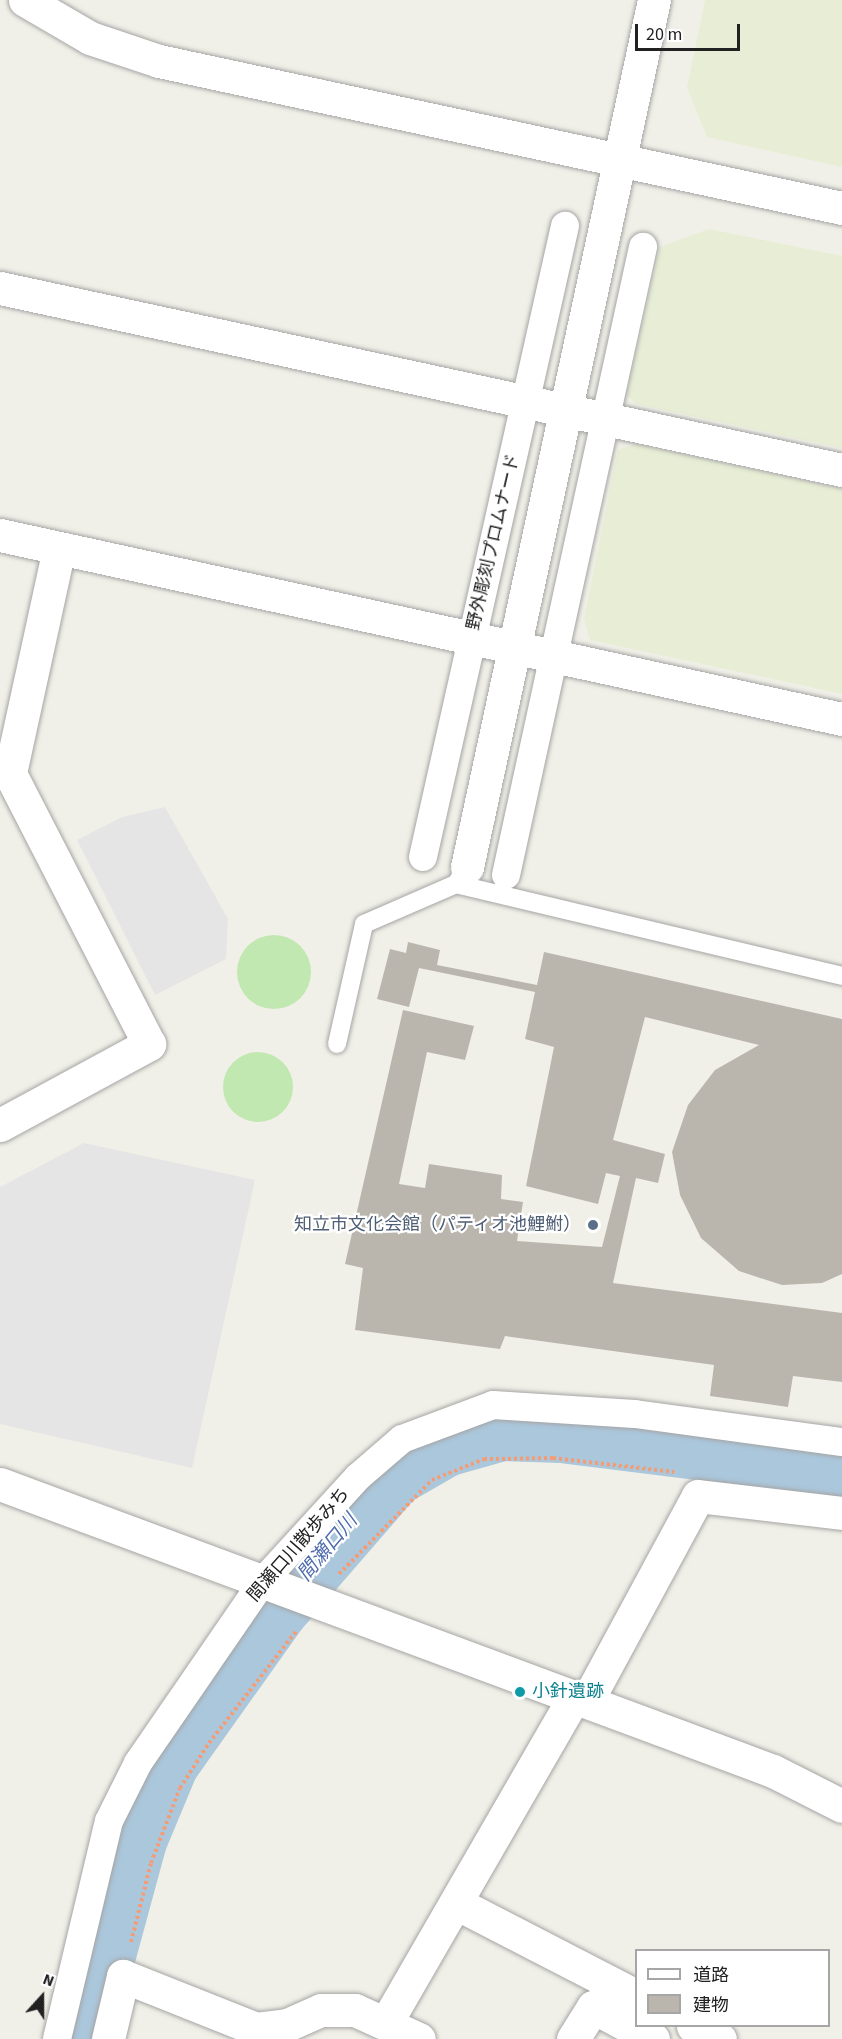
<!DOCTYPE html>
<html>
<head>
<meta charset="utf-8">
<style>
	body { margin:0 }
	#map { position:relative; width:842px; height:2039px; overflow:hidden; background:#f1f0e8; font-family:"Source Sans 3","Noto Sans JP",sans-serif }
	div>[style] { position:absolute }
	.farmland>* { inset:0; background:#e7eed5 }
	.grass>* { inset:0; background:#c1e8b1 }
	.round { border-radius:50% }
	.parking>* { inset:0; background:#e5e5e5 }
	.river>* { height:63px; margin:-31.5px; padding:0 31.5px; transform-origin:31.5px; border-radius:31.5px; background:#abc7dc }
	.building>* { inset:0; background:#bab6ae }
	.path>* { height:4px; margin-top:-2px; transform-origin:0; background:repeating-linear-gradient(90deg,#f49c76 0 3px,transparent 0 6px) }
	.roads { filter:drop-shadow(0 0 2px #a5a5a5) drop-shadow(0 0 2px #a5a5a5) }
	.service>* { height:18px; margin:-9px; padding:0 9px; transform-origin:9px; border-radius:9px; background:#fff }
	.pedestrian>* { height:28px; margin:-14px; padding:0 14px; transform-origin:14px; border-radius:14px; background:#fff }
	.minor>* { height:33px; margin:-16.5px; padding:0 16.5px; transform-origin:16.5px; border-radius:16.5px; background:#fff }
	.tertiary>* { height:33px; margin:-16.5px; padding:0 16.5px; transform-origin:16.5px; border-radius:16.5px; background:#fff }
	.dots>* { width:16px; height:16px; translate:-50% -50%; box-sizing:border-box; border:3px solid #fff; border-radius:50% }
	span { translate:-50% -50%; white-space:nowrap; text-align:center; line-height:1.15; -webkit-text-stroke:4.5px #fff; paint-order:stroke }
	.street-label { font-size:18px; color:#212121 }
	.service-label { font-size:18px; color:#4e5e75 }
	.right { translate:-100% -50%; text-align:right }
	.culture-label { font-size:18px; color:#0d838f }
	.left { translate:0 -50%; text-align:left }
	.water-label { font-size:20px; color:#516dad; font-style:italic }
	.legend { position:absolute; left:635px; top:1949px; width:195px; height:78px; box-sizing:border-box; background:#fff; border:2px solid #a6a6a6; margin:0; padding:8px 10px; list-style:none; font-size:18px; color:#212121 }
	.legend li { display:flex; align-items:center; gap:12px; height:30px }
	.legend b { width:30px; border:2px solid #a6a6a6 }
	.north { position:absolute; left:12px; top:1967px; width:60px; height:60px; -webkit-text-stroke:4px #fff; paint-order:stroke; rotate:21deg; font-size:16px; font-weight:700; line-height:24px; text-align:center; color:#212121 }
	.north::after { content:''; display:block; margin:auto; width:21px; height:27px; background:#212121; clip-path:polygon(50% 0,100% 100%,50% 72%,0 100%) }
	.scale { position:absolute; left:635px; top:24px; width:105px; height:27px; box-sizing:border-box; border:3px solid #212121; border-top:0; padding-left:8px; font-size:18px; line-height:21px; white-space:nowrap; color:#212121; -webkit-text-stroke:4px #fff; paint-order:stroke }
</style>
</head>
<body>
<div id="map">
	<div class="farmland">
		<div style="clip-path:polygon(705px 0,842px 0,842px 167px,707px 137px,687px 88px)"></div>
		<div style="clip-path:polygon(709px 229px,842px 256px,842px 448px,636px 404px,627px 395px,660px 247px)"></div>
		<div style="clip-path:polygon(635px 444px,842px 489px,842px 694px,590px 640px,584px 619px,618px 450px)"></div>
	</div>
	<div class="grass">
		<div class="round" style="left:237px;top:935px;width:74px;height:74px"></div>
		<div class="round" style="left:223px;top:1052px;width:70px;height:70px"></div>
	</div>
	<div class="parking">
		<div style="clip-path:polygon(165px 807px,228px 919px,226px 959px,155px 995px,77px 840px,122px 817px)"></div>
		<div style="clip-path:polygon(84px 1143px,255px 1180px,192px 1468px,0 1424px,0 1187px)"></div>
	</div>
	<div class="river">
		<div style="left:81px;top:2039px;width:206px;rotate:-74.8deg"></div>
		<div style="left:135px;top:1840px;width:83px;rotate:-67.4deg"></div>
		<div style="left:167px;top:1763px;width:186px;rotate:-54.6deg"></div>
		<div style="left:275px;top:1611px;width:180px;rotate:-49.1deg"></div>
		<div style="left:393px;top:1475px;width:60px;rotate:-30deg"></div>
		<div style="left:445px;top:1445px;width:58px;rotate:-15.9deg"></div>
		<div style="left:501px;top:1429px;width:60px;rotate:1.9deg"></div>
		<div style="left:561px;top:1431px;width:283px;rotate:7.1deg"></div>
	</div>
	<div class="building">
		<div style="clip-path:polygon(408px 942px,440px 950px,437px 965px,537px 985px,544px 952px,842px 1019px,842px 1274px,822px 1283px,782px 1285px,739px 1271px,701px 1238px,680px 1195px,672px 1152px,688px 1105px,715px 1070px,759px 1045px,645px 1017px,613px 1140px,665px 1154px,658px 1183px,636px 1178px,613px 1283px,842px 1313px,842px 1382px,793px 1376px,788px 1407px,710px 1396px,714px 1365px,505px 1336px,500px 1349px,355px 1330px,363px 1268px,345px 1264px,403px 1010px,474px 1026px,465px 1060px,427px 1052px,399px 1184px,425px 1188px,429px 1164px,502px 1175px,501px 1199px,523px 1202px,517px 1241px,602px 1247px,620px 1176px,606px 1173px,598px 1204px,526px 1186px,554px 1047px,525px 1039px,535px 992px,419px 968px,409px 1007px,377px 999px,390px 949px,406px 953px)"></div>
	</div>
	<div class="path">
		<div style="left:339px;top:1574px;width:132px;rotate:-45.3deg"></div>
		<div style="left:432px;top:1480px;width:56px;rotate:-22deg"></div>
		<div style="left:484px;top:1459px;width:69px;rotate:-0.8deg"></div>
		<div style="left:553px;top:1458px;width:122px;rotate:6.6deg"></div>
		<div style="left:131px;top:1942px;width:81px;rotate:-75.8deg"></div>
		<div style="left:151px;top:1863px;width:80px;rotate:-68.9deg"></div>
		<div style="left:180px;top:1788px;width:54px;rotate:-57.2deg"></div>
		<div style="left:209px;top:1743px;width:143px;rotate:-52.1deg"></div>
	</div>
	<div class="roads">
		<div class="service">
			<div style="left:456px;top:884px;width:397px;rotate:13.4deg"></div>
			<div style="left:337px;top:1044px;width:123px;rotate:-77.3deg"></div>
			<div style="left:364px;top:924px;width:100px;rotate:-23.5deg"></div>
			<div style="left:456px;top:884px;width:13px;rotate:-58deg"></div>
		</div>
		<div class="pedestrian">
			<div style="left:423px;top:857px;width:647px;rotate:-77.32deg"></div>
			<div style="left:506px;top:875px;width:643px;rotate:-77.69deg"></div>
			<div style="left:57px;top:2039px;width:224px;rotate:-76.6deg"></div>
			<div style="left:109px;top:1821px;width:65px;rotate:-63.4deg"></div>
			<div style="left:138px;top:1763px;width:221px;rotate:-55.5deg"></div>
			<div style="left:263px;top:1581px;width:141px;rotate:-47.6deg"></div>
			<div style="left:358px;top:1477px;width:58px;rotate:-40.8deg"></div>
			<div style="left:402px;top:1439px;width:97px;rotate:-20.5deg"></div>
			<div style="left:493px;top:1405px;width:142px;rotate:3.6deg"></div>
			<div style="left:635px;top:1414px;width:209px;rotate:7.7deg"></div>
		</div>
		<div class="minor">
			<div style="left:0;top:288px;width:861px;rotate:12.2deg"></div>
			<div style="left:0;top:535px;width:862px;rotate:12.33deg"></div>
			<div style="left:0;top:1125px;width:170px;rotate:-28.5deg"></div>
			<div style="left:149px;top:1044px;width:305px;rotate:-117.2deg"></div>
			<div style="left:10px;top:773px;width:230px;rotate:-77.7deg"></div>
			<div style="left:0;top:1484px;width:825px;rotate:20.37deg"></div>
			<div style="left:773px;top:1771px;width:77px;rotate:26.9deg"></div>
			<div style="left:587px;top:1701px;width:233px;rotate:-61.6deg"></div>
			<div style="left:698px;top:1496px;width:145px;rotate:6.7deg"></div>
			<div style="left:456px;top:1903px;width:203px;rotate:27.3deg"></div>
			<div style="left:387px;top:2021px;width:375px;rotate:-60deg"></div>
			<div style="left:693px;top:2026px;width:30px;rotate:26deg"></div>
			<div style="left:108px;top:2039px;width:65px;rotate:-76.6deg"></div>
			<div style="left:123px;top:1976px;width:143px;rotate:21.7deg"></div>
			<div style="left:256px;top:2029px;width:31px;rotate:-7deg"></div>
			<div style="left:287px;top:2025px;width:37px;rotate:-24deg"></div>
			<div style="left:321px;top:2010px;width:34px"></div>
			<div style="left:355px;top:2010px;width:70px;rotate:24.4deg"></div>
			<div style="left:573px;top:2039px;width:38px;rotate:-58deg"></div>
			<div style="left:593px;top:2007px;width:68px;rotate:28.1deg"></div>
		</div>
		<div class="tertiary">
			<div style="left:25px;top:0;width:75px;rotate:30.3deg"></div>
			<div style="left:90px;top:38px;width:73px;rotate:18.4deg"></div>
			<div style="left:159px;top:61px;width:699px;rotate:12.15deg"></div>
			<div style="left:467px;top:867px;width:887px;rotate:-77.83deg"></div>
		</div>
	</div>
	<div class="dots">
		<div style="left:593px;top:1225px;background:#5c6f8a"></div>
		<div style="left:520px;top:1692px;background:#0f9aa8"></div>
	</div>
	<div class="street-label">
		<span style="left:494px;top:542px;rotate:-77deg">野外彫刻プロムナード</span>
		<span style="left:299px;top:1545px;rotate:-49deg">間瀬口川散歩みち</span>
	</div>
	<div class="service-label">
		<span class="right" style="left:581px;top:1225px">知立市文化会館（パティオ池鯉鮒）</span>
	</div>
	<div class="culture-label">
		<span class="left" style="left:532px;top:1692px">小針遺跡</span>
	</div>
	<div class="water-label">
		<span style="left:328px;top:1548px;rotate:-50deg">間瀬口川</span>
	</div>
	<ul class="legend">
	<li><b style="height:8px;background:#fff"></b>道路</li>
	<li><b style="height:16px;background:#bab6ae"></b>建物</li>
	</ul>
	<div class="north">N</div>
	<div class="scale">20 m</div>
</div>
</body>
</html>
